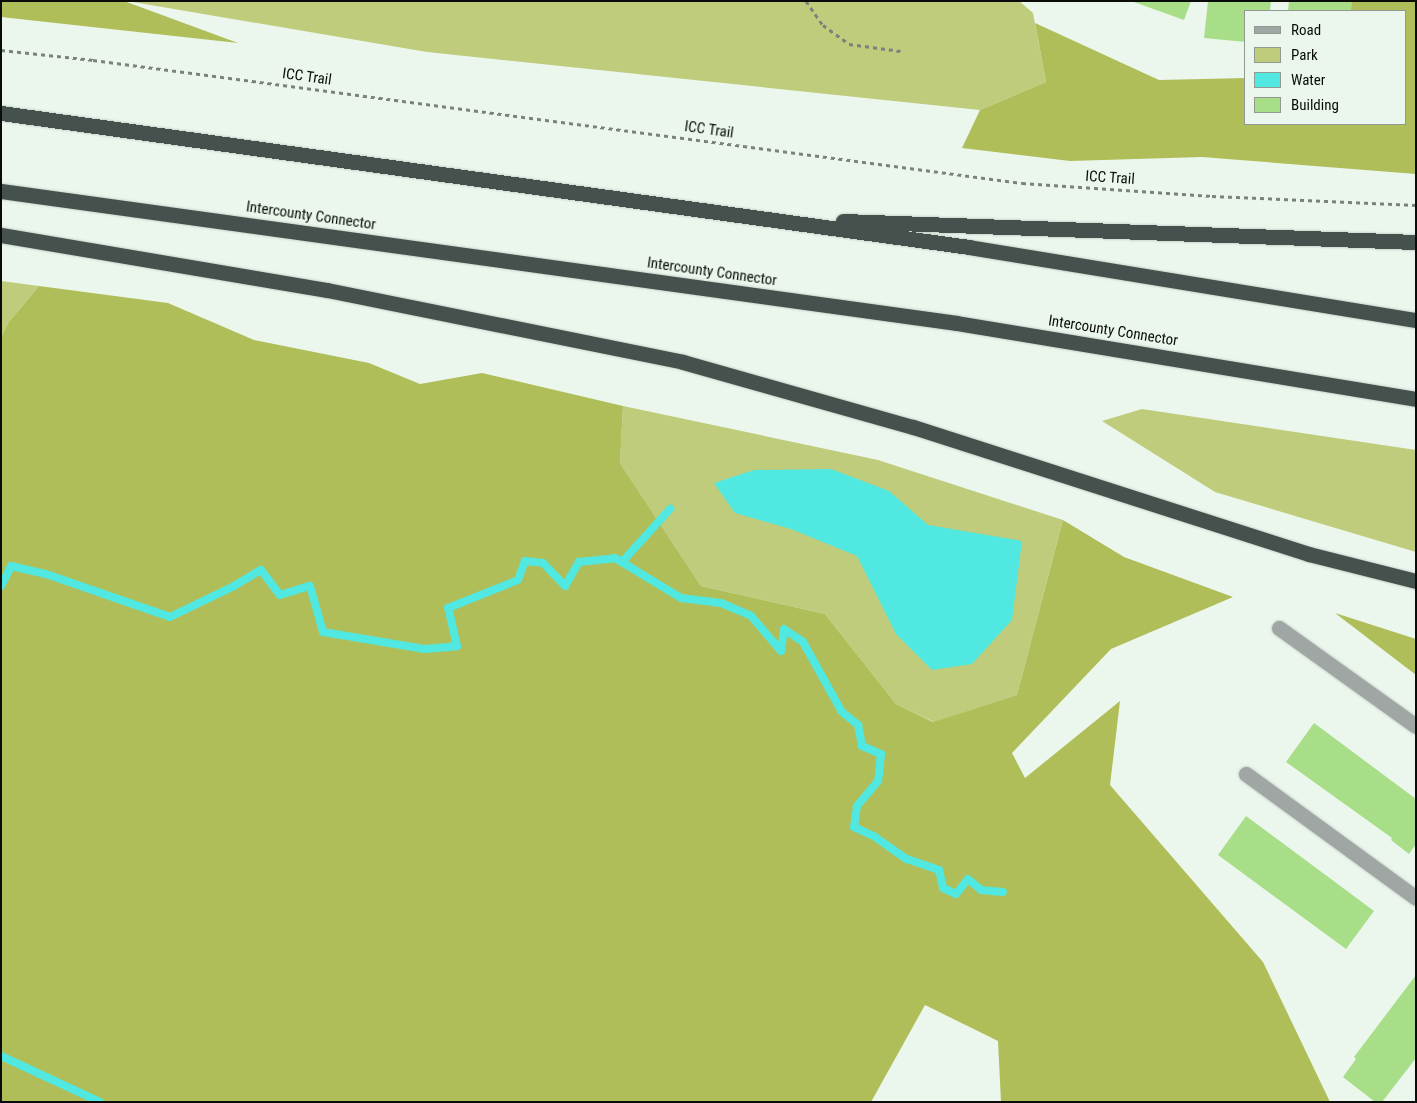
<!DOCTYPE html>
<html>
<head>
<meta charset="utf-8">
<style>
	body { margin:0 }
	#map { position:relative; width:1417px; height:1103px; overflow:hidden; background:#ebf7ed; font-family:"Roboto Condensed",sans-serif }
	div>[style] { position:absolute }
	.green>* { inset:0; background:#bfcc7b }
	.forest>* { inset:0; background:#b0be59 }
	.water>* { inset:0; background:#50e8e0 }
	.stream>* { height:8px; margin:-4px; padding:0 4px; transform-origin:4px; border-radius:4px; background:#50e8e0 }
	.building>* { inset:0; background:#a8de88 }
	.path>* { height:3px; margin-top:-1.5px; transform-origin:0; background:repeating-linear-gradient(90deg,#7b827c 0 4px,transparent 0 8px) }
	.roads { filter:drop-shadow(0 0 1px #c7d1c9) drop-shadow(0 0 1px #c7d1c9) }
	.street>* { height:15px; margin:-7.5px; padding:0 7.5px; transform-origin:7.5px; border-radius:7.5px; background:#a0a6a4 }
	.highway>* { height:15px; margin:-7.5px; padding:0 7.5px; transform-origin:7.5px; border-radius:7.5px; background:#44514c }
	span { translate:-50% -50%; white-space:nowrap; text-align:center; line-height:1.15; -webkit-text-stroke:4px #ebf7ed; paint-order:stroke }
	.street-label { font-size:15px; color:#090c09 }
	.frame { position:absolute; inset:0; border:2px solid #090c09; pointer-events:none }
	.legend { position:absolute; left:1244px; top:10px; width:162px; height:115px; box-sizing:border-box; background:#ebf7ed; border:1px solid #919992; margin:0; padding:6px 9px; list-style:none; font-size:15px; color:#090c09 }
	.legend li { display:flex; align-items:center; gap:10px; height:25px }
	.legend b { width:25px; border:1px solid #919992 }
</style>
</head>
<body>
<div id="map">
	<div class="green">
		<div style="clip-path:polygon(127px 1px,1019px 1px,1033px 13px,1046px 82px,980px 110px,427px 52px)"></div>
		<div style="clip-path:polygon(1px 281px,39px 286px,8px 323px,1px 338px)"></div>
		<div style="clip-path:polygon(623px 406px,878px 460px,1063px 520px,1017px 695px,934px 722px,896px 704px,825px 614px,701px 586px,620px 463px)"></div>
		<div style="clip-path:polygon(1142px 409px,1416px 450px,1416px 552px,1215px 492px,1102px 421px)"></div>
	</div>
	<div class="forest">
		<div style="clip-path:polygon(1px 1px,124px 1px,238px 43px,1px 17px)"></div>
		<div style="clip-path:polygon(1350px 1px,1416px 1px,1416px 174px,1202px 157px,1070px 161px,962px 148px,980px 110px,1046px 82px,1035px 23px,1159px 80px,1246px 78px,1246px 124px,1406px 124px,1406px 11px,1349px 11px)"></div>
		<div style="clip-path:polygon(39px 286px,168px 303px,254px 340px,369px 363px,420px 384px,482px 373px,623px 406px,620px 463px,701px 586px,825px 614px,896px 704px,933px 722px,1017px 695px,1063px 520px,1124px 557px,1233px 597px,1111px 649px,1012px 753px,1025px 778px,1120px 701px,1110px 785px,1263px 962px,1330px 1102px,1001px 1102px,998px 1041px,925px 1005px,871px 1102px,1px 1102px,1px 338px,8px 323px)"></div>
		<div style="clip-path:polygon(1335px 613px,1416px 639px,1416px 675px)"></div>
	</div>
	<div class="water">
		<div style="clip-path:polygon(831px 469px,889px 491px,928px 525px,1022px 541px,1012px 620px,972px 664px,932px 670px,896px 634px,857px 556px,791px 529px,735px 513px,714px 483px,754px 470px)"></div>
	</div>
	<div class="stream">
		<div style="left:622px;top:562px;width:72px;rotate:-47.8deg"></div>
		<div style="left:1px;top:586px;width:22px;rotate:-63deg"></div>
		<div style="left:11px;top:566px;width:36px;rotate:13deg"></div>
		<div style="left:46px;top:574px;width:131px;rotate:19.1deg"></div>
		<div style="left:170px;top:617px;width:71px;rotate:-25.8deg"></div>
		<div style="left:234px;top:586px;width:31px;rotate:-31deg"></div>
		<div style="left:261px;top:570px;width:31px;rotate:53deg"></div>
		<div style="left:280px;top:595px;width:31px;rotate:-17deg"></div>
		<div style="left:310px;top:586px;width:48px;rotate:74.2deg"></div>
		<div style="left:323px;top:632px;width:103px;rotate:9.5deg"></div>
		<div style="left:425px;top:649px;width:32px;rotate:-5deg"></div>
		<div style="left:457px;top:646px;width:39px;rotate:-103deg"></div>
		<div style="left:448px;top:608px;width:75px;rotate:-21.8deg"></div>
		<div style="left:518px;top:580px;width:20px;rotate:-70deg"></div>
		<div style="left:525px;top:561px;width:18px;rotate:6deg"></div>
		<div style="left:543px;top:563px;width:32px;rotate:46deg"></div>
		<div style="left:565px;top:586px;width:28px;rotate:-60deg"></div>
		<div style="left:579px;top:562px;width:36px;rotate:-6deg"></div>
		<div style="left:615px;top:558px;width:77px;rotate:31.2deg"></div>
		<div style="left:681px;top:598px;width:40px;rotate:7.1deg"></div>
		<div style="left:721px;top:603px;width:33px;rotate:23deg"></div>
		<div style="left:751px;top:616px;width:46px;rotate:49.4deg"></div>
		<div style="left:781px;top:651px;width:22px;rotate:-82deg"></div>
		<div style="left:784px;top:629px;width:23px;rotate:34deg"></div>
		<div style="left:803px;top:642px;width:80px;rotate:60.9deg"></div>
		<div style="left:842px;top:712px;width:21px;rotate:39deg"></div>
		<div style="left:858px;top:725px;width:21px;rotate:79deg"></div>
		<div style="left:862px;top:746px;width:21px;rotate:23deg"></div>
		<div style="left:881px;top:754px;width:27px;rotate:96deg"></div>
		<div style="left:878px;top:781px;width:33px;rotate:130deg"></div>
		<div style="left:857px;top:806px;width:21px;rotate:98deg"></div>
		<div style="left:854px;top:827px;width:23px;rotate:25deg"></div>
		<div style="left:875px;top:837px;width:39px;rotate:35deg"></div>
		<div style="left:907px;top:859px;width:34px;rotate:19deg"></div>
		<div style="left:939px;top:870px;width:18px;rotate:77deg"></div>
		<div style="left:943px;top:888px;width:14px;rotate:25deg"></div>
		<div style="left:956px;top:894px;width:19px;rotate:-51deg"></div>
		<div style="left:968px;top:879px;width:17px;rotate:40deg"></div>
		<div style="left:981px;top:890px;width:22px;rotate:5deg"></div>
		<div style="left:1px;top:1056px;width:109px;rotate:24.9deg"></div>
	</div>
	<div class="building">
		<div style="clip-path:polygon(1131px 1px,1191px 1px,1184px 20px)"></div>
		<div style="clip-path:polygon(1208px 1px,1271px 1px,1270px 11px,1246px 11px,1246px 42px,1204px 38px)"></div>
		<div style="clip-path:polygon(1289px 1px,1352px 1px,1351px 11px,1288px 11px)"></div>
		<div style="clip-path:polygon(1314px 723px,1416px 799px,1416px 844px,1409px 854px,1391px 840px,1392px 838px,1286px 762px)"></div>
		<div style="clip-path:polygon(1246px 816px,1374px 911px,1346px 949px,1218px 855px)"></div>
		<div style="clip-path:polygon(1416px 975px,1416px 1058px,1382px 1102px,1375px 1102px,1343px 1077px,1356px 1059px,1354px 1057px)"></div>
	</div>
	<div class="path">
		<div style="left:806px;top:1px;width:29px;rotate:55deg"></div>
		<div style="left:823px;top:25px;width:32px;rotate:36deg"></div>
		<div style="left:849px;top:44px;width:52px;rotate:7.7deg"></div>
		<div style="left:1px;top:50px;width:93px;rotate:6.2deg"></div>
		<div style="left:93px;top:60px;width:937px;rotate:7.54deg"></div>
		<div style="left:1022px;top:183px;width:190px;rotate:3.9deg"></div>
		<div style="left:1212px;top:196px;width:204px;rotate:2.5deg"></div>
	</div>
	<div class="roads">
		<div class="street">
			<div style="left:1279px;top:628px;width:168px;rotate:35.6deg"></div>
			<div style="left:1246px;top:774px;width:210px;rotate:36.1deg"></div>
		</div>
		<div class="highway">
			<div style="left:1px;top:113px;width:977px;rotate:7.88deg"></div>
			<div style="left:969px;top:247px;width:453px;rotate:9.3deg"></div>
			<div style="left:1px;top:191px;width:965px;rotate:7.86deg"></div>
			<div style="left:957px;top:323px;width:465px;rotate:9.4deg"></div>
			<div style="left:843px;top:221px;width:573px;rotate:2.1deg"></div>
			<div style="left:1px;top:235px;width:331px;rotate:9.6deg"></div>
			<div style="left:327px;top:290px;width:363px;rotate:11.4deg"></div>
			<div style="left:683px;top:362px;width:239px;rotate:15.8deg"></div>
			<div style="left:913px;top:427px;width:416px;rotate:17.8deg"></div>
			<div style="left:1309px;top:554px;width:110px;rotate:14.2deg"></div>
		</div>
	</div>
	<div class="street-label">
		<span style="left:307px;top:77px;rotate:8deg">ICC Trail</span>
		<span style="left:709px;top:130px;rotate:8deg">ICC Trail</span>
		<span style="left:1110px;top:178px;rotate:4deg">ICC Trail</span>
		<span style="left:311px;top:216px;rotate:8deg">Intercounty Connector</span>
		<span style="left:712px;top:272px;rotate:8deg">Intercounty Connector</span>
		<span style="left:1113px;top:331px;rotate:9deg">Intercounty Connector</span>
	</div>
	<div class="frame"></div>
	<ul class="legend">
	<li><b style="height:6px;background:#a0a6a4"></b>Road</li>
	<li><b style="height:14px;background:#bfcc7b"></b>Park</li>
	<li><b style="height:14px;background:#50e8e0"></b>Water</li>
	<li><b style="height:14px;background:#a8de88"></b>Building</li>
	</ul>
</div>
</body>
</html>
